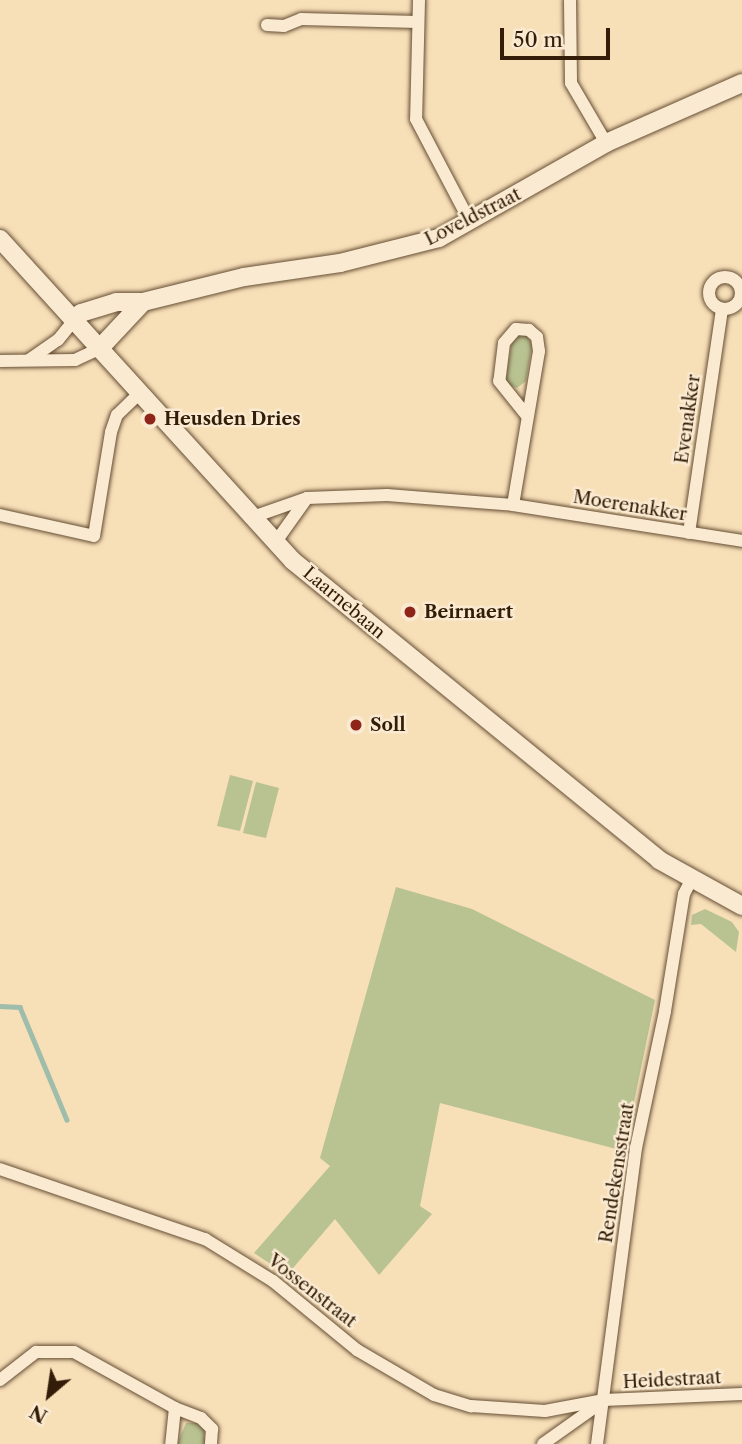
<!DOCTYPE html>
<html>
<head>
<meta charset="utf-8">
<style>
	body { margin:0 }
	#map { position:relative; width:742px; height:1444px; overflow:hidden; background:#f7dfb8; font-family:"Libre Caslon Text",serif }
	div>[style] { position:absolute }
	.green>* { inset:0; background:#b9c291 }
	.stream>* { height:4.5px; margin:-2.25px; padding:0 2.25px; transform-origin:2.25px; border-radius:2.25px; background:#9ebdab }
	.roads { filter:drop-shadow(0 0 2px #654e34) drop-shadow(0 0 2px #654e34) }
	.street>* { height:12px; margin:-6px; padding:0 6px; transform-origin:6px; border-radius:6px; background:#faead1 }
	.street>.ring { margin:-6px; padding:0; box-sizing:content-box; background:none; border:12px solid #faead1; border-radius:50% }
	.secondary>* { height:18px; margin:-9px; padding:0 9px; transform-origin:9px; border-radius:9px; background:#faead1 }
	.dots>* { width:19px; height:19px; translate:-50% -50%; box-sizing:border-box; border:4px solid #faead1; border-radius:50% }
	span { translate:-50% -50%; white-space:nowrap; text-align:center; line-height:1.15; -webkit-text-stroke:5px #faead1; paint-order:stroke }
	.street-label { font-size:18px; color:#341d08 }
	.poi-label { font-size:18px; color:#341d08; font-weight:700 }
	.left { translate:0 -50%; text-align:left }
	.north { position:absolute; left:14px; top:1360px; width:70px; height:70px; -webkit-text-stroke:5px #faead1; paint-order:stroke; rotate:209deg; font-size:19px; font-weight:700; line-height:28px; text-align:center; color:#341d08 }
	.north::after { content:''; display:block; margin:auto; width:24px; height:32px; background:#341d08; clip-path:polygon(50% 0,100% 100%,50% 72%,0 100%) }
	.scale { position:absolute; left:500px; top:28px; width:110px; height:32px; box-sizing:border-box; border:4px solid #341d08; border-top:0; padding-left:9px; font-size:21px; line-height:24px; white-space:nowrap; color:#341d08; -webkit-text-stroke:5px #faead1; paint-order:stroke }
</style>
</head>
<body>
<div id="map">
	<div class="green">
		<div style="clip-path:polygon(519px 335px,526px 335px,532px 345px,526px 381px,517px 388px,509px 385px,506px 377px,512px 342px)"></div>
		<div style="clip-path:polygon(230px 775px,253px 781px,240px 831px,217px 826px)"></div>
		<div style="clip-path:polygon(256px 782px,279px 788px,266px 838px,243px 833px)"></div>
		<div style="clip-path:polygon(396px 887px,472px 909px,655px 1000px,624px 1151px,440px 1103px,420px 1206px,432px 1214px,379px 1275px,335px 1219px,287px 1275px,254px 1253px,330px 1166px,320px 1158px)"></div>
		<div style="clip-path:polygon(705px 909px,732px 922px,739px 932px,736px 952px,701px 924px,691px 925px,692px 915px)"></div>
		<div style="clip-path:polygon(186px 1423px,196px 1423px,204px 1430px,205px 1444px,177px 1444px)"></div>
	</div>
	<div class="stream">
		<div style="left:0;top:1006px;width:20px;rotate:3deg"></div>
		<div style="left:20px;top:1007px;width:122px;rotate:67.4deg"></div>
	</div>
	<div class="roads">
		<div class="street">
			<div style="left:419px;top:0;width:119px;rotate:91.4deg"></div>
			<div style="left:416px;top:119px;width:116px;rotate:62.3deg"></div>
			<div style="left:570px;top:0;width:83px;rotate:89.3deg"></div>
			<div style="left:571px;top:83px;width:69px;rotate:59.7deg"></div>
			<div style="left:267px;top:25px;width:17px;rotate:3deg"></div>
			<div style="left:284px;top:26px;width:18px;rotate:-22deg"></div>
			<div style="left:301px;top:19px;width:117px;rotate:1.5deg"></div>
			<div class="ring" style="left:709px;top:277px;width:20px;height:20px"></div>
			<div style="left:29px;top:360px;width:35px;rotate:-35deg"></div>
			<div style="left:58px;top:340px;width:26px;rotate:-51deg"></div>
			<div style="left:0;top:361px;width:75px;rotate:-0.8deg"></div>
			<div style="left:75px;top:360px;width:26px;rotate:-25deg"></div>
			<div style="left:513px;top:505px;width:156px;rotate:-80.4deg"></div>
			<div style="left:539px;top:351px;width:14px;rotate:-98deg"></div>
			<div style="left:537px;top:337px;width:11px;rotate:-139deg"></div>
			<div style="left:529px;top:330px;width:13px;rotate:-176deg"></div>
			<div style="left:516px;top:329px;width:18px;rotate:131deg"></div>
			<div style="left:504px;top:343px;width:38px;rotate:97deg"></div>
			<div style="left:499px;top:381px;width:45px;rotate:51.3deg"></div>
			<div style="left:0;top:515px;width:96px;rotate:12.6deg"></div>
			<div style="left:94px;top:536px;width:105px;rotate:-80.7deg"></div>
			<div style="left:111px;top:432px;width:18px;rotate:-71deg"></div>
			<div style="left:117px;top:415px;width:30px;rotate:-44deg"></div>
			<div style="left:250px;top:518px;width:60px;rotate:-19.3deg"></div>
			<div style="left:307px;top:498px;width:80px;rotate:-2.1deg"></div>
			<div style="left:387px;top:495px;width:126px;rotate:4.5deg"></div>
			<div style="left:513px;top:505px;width:232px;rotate:8.9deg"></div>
			<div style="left:689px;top:533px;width:225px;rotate:-81.6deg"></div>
			<div style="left:275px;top:543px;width:55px;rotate:-54.6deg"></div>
			<div style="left:0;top:1169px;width:217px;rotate:18.9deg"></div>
			<div style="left:205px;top:1239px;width:80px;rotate:31.7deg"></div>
			<div style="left:273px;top:1281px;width:109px;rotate:39.4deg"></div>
			<div style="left:357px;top:1350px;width:89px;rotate:30.3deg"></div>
			<div style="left:434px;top:1395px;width:39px;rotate:17deg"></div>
			<div style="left:471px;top:1406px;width:74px;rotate:3.9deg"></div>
			<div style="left:545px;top:1411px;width:60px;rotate:-10.6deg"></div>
			<div style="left:604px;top:1400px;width:138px;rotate:-2.5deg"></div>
			<div style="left:0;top:1380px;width:46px;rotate:-37.9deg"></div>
			<div style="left:36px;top:1352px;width:38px"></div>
			<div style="left:74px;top:1352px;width:115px;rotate:29deg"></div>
			<div style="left:175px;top:1408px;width:36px;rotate:96deg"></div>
			<div style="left:175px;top:1408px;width:28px;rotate:21deg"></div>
			<div style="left:201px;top:1418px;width:16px;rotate:45deg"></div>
			<div style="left:212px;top:1429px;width:15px;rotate:94deg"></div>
			<div style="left:543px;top:1444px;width:64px;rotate:-35.4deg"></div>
			<div style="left:597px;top:1444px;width:299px;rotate:-82.5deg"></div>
			<div style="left:636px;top:1148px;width:140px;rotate:-78deg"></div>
			<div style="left:665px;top:1011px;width:119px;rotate:-80.8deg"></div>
			<div style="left:684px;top:894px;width:16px;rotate:-63deg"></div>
		</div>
		<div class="secondary">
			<div style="left:0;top:239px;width:435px;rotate:47.7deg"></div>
			<div style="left:293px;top:561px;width:473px;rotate:39.2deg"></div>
			<div style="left:659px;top:860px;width:95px;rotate:29deg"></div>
			<div style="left:74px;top:320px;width:10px;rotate:-45deg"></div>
			<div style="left:81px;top:313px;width:37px;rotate:-17deg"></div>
			<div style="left:116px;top:302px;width:27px"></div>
			<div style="left:143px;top:302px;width:104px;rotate:-13.9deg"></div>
			<div style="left:244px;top:277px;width:97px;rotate:-8.3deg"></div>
			<div style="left:340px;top:263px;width:102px;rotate:-14.2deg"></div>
			<div style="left:439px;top:238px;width:192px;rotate:-29.6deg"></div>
			<div style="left:606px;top:143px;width:149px;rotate:-23.8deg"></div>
			<div style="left:99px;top:349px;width:64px;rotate:-46.9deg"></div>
		</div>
	</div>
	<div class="dots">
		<div style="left:150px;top:419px;background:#8f2418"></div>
		<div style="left:410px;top:612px;background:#8f2418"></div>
		<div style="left:356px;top:725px;background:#8f2418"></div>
	</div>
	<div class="street-label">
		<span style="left:473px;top:217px;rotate:-27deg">Loveldstraat</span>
		<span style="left:688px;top:419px;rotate:-82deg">Evenakker</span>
		<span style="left:630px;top:506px;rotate:9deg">Moerenakker</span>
		<span style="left:344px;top:603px;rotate:40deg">Laarnebaan</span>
		<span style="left:617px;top:1173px;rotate:-81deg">Rendekensstraat</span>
		<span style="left:312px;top:1291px;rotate:38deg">Vossenstraat</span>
		<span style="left:672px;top:1380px;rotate:-3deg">Heidestraat</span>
	</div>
	<div class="poi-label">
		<span class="left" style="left:164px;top:419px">Heusden Dries</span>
		<span class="left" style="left:424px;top:612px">Beirnaert</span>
		<span class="left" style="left:370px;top:725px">Soll</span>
	</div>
	<div class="north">N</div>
	<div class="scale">50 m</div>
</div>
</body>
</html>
